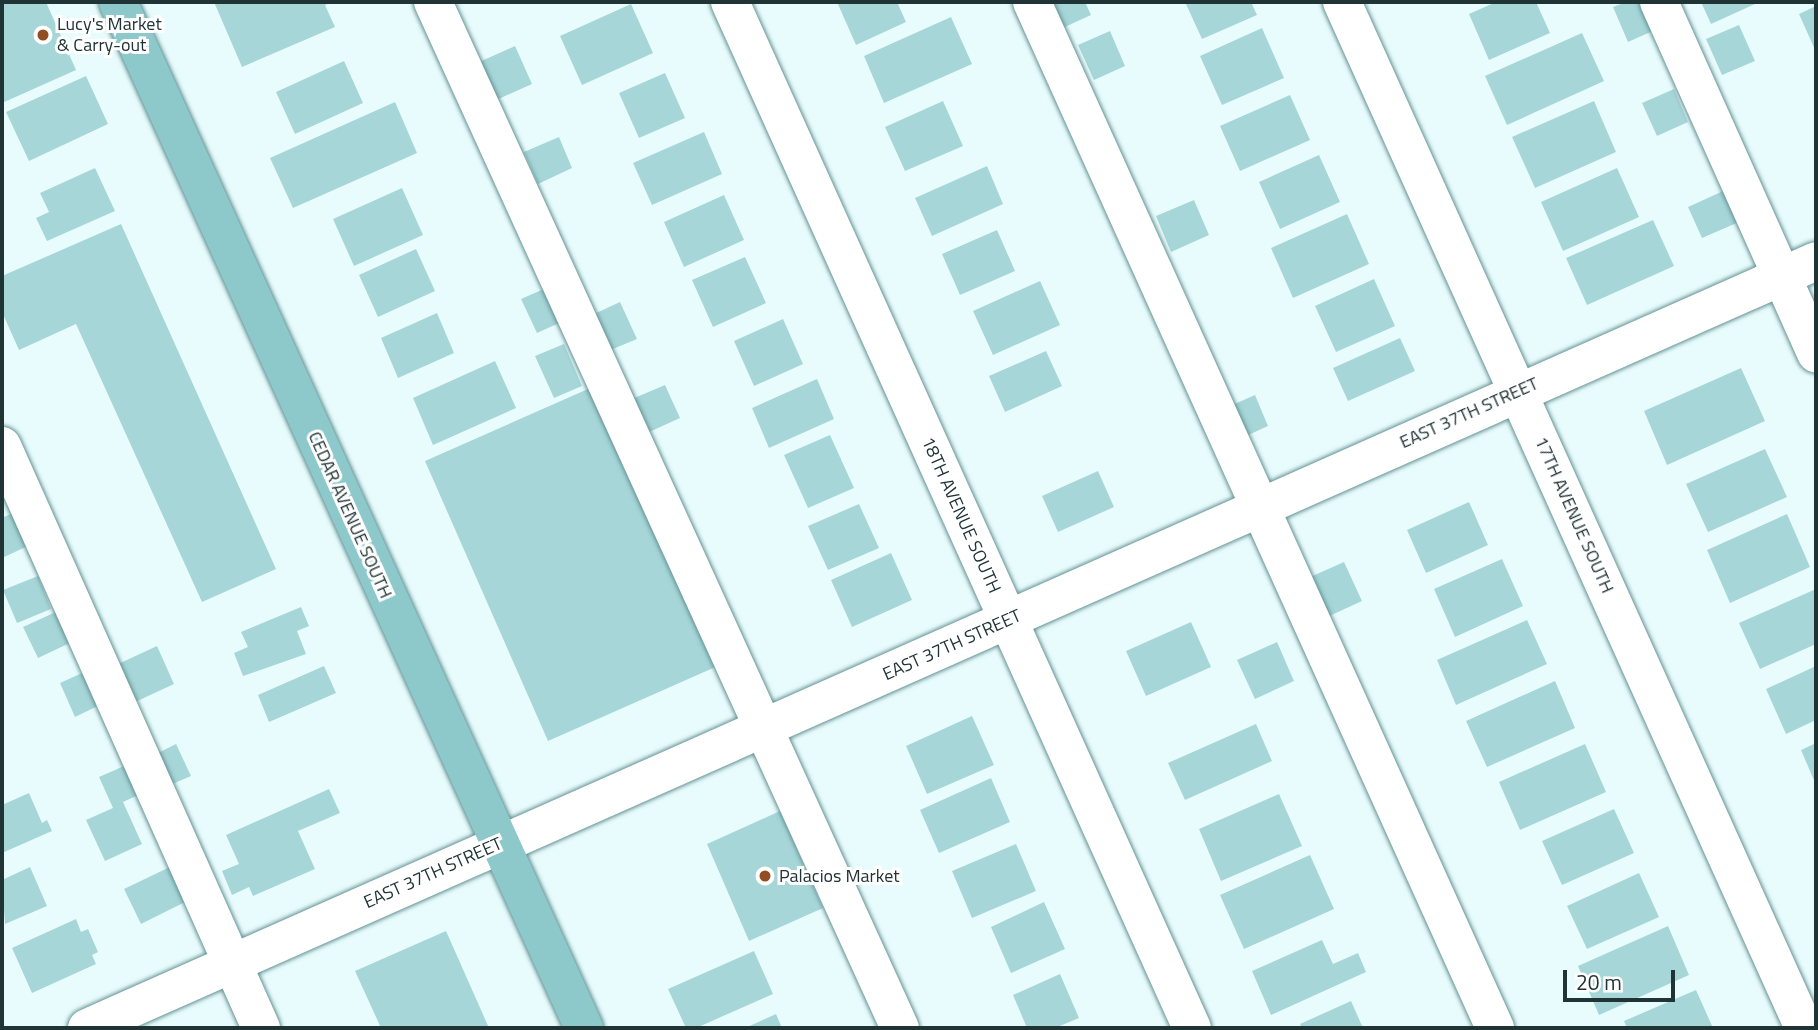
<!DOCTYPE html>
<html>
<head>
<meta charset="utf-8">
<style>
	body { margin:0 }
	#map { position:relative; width:1818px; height:1030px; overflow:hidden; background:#e9fcfd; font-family:"Titillium Web",sans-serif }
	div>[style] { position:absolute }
	.building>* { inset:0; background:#a7d6d8 }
	.roads { filter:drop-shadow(0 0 2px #649294) drop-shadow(0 0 2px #649294) }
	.minor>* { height:38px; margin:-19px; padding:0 19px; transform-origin:19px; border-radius:19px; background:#fff }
	.major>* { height:38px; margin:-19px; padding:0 19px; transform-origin:19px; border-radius:19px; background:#8dc8cb }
	.dots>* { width:19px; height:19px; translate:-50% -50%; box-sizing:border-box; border:4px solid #fff; border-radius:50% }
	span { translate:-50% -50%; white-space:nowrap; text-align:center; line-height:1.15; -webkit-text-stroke:6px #fff; paint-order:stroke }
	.poi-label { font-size:18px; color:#213435 }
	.left { translate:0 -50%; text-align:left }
	.street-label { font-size:18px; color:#213435 }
	.frame { position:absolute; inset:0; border:4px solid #213435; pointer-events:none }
	.scale { position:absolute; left:1563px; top:970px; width:112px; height:32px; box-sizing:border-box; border:4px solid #213435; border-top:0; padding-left:9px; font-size:21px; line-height:24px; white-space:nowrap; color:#213435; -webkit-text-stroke:5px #fff; paint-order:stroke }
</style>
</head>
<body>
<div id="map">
	<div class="building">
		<div style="clip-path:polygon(2px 2px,46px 2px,76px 70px,2px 103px)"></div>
		<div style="clip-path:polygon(214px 2px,333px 2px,325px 5px,335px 27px,242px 67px)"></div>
		<div style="clip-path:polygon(837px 2px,897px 2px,906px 22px,856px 45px)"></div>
		<div style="clip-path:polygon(1043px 2px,1085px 2px,1091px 15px,1056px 31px)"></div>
		<div style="clip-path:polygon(1185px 2px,1251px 2px,1257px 15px,1202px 39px)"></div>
		<div style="clip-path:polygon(1496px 2px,1536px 2px,1550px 33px,1489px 60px,1469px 14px)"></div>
		<div style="clip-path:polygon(1626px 2px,1653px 2px,1664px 26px,1628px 42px,1613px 7px)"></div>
		<div style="clip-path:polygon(1701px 2px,1755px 2px,1755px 4px,1711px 24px)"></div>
		<div style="clip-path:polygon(631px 4px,653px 53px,582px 85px,560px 36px)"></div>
		<div style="clip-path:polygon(1816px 6px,1816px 52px,1799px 14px)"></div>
		<div style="clip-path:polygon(951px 17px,972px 64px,884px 103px,864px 56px)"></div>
		<div style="clip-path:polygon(1739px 25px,1755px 61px,1722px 75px,1706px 39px)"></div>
		<div style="clip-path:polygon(1262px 28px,1284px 78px,1222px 105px,1200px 56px)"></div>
		<div style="clip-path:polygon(1110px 31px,1125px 66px,1094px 80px,1078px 45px)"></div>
		<div style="clip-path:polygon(1582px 33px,1604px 81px,1507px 125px,1485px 76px)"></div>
		<div style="clip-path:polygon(515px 46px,532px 84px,494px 101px,477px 63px)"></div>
		<div style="clip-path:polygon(344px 61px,363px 103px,295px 134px,276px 92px)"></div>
		<div style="clip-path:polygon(665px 73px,685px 118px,639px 138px,619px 93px)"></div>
		<div style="clip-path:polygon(86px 76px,108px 124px,29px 161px,6px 112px)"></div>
		<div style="clip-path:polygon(1674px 89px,1688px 122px,1657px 136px,1642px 103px)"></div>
		<div style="clip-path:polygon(1290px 95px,1310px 140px,1240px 171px,1220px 126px)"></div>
		<div style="clip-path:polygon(943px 101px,963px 146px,905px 171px,885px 127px)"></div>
		<div style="clip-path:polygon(1594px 101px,1616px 152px,1535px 188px,1512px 137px)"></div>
		<div style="clip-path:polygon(395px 102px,417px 153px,293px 208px,270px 158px)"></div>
		<div style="clip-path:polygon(704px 132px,722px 174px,652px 205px,633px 163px)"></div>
		<div style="clip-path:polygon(559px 137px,572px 168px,538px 184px,524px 152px)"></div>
		<div style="clip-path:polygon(1319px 155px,1340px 202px,1280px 229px,1259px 182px)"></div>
		<div style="clip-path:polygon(987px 166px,1003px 204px,932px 236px,915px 198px)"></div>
		<div style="clip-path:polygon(95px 168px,115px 211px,47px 241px,36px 218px,49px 212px,40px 193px)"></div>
		<div style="clip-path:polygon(1617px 168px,1639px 217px,1563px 251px,1541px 202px)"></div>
		<div style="clip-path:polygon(1732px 187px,1746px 219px,1702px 238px,1688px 207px)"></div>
		<div style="clip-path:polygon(402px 188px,423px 235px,354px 266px,333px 219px)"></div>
		<div style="clip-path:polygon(724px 195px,744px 240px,684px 267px,664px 222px)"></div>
		<div style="clip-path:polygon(1194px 200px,1209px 235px,1171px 252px,1156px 216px)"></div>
		<div style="clip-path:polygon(1347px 214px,1369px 264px,1293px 298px,1271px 248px)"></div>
		<div style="clip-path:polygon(1653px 220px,1674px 266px,1587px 305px,1566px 258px)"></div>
		<div style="clip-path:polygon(121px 224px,276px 569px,202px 602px,76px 324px,19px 350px,2px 312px,2px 276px)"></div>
		<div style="clip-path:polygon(997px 230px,1015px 271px,960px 295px,942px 254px)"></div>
		<div style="clip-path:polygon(416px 249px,435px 291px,378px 317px,359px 275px)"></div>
		<div style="clip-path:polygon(745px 257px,766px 303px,713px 327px,692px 280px)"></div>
		<div style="clip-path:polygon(1374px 279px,1395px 326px,1336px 352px,1315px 306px)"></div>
		<div style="clip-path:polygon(1040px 281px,1060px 325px,993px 355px,973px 311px)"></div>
		<div style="clip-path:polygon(553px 285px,568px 319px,537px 333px,521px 299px)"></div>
		<div style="clip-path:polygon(620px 302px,637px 339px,608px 351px,592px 315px)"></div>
		<div style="clip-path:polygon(437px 313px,454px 353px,398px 378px,381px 338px)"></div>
		<div style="clip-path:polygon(783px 319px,803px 364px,754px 386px,734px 341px)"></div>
		<div style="clip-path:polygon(1400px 338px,1415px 371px,1348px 401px,1333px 368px)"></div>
		<div style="clip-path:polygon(564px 344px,582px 386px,554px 398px,535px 356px)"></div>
		<div style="clip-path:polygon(1046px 351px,1062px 386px,1005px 412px,989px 376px)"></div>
		<div style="clip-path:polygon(495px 361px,516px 408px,433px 445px,413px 398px)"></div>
		<div style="clip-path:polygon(1741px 368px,1765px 421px,1667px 465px,1644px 411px)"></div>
		<div style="clip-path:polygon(817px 379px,834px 419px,769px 448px,752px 408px)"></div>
		<div style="clip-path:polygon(597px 385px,720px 665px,548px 741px,425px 461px)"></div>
		<div style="clip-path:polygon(665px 385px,680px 418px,647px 433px,632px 399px)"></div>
		<div style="clip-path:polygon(1255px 395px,1268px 426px,1244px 437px,1230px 406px)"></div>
		<div style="clip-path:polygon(830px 435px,854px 488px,808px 508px,784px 455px)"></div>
		<div style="clip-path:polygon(1765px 449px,1787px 497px,1708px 532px,1686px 484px)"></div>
		<div style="clip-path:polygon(1098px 471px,1114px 507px,1058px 532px,1042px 496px)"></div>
		<div style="clip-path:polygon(1469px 502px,1488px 545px,1426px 573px,1407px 530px)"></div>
		<div style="clip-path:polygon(859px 504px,879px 548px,828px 570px,808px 526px)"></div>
		<div style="clip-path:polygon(17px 511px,32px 544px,2px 558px,2px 518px)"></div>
		<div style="clip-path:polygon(1787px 514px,1810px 567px,1730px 603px,1707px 550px)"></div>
		<div style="clip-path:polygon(891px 553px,912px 600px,852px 627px,831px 580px)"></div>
		<div style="clip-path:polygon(1502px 559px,1523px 606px,1455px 637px,1434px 589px)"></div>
		<div style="clip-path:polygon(1344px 562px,1362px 601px,1325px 618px,1308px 578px)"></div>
		<div style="clip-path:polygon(38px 576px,51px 609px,17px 623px,3px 590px)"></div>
		<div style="clip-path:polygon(1816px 589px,1816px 644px,1760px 669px,1739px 623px)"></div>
		<div style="clip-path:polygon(301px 607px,309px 626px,297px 631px,306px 654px,243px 676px,234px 653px,248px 647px,241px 632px)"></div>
		<div style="clip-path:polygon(58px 611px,72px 642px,38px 658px,23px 627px)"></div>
		<div style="clip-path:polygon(1527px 620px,1547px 664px,1456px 705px,1437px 660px)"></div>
		<div style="clip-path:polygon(1191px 622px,1211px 667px,1146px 696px,1126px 651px)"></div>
		<div style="clip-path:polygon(1277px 642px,1294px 681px,1255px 699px,1237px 660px)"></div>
		<div style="clip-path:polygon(157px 646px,174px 684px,133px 703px,116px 665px)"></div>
		<div style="clip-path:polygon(324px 666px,336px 693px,269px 722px,258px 695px)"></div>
		<div style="clip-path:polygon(1816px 666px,1816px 720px,1786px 734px,1766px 689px)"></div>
		<div style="clip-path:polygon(91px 669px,106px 702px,75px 717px,60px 683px)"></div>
		<div style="clip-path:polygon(1555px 681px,1575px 728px,1487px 767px,1466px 721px)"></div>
		<div style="clip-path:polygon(972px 716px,994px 765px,927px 794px,906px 746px)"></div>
		<div style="clip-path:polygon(1256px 724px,1272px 761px,1185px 800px,1168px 763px)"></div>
		<div style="clip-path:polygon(1816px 743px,1816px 785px,1801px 750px)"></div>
		<div style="clip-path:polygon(176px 744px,191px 776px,170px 785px,156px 754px)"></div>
		<div style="clip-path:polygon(1585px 744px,1606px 792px,1520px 830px,1499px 782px)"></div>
		<div style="clip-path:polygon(131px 763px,145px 792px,123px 802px,142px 844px,105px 861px,86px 820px,113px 808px,99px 777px)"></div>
		<div style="clip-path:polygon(991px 778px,1010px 822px,939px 853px,920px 810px)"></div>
		<div style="clip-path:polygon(329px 789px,340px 813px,298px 831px,315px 869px,253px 896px,249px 887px,232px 895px,222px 871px,239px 864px,226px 835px)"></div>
		<div style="clip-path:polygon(29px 793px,42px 823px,47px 820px,52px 831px,2px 853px,2px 805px)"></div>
		<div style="clip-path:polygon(1279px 794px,1302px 846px,1221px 881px,1199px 829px)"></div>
		<div style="clip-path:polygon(1614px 809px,1634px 853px,1562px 885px,1542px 841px)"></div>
		<div style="clip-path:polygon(780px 811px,823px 908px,749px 941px,707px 844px)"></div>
		<div style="clip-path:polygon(1016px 844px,1036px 891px,972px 918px,952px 871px)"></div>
		<div style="clip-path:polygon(1310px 855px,1334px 909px,1244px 949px,1220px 895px)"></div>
		<div style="clip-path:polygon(174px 865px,191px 899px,141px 924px,124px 889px)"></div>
		<div style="clip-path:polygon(30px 867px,47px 906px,5px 924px,2px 880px)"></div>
		<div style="clip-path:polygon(1639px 873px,1659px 917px,1587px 949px,1567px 906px)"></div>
		<div style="clip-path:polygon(1044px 902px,1065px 949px,1011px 973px,991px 927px)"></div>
		<div style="clip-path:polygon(76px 919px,81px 932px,88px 929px,98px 952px,92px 955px,96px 964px,32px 993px,12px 948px)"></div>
		<div style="clip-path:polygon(1668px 926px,1689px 975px,1599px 1015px,1578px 966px)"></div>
		<div style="clip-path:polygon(446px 931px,489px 1028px,381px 1028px,355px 971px)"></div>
		<div style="clip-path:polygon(1322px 940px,1333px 964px,1358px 953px,1366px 972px,1271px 1015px,1252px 971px)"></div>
		<div style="clip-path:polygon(754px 951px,773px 994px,696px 1028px,686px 1028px,668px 989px)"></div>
		<div style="clip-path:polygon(1060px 974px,1079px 1018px,1055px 1028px,1027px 1028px,1013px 995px)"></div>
		<div style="clip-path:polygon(1696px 990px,1713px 1028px,1627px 1028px,1624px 1021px)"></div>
		<div style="clip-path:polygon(1351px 1001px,1363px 1028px,1302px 1028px,1300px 1024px)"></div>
		<div style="clip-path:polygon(776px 1014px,782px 1028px,745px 1028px)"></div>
	</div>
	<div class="roads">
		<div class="minor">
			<div style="left:433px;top:2px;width:1127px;rotate:65.53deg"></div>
			<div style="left:730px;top:2px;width:1125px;rotate:65.76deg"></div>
			<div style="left:1032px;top:2px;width:1126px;rotate:65.71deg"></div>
			<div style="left:1342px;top:2px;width:1125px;rotate:65.76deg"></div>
			<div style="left:1659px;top:2px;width:385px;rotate:65.9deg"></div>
			<div style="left:2px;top:446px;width:637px;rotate:66.01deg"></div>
			<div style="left:87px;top:1028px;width:1891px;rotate:-23.92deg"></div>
		</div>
		<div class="major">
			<div style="left:118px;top:2px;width:1127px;rotate:65.57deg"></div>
		</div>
	</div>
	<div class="dots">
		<div style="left:43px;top:35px;background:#924d22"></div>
		<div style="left:765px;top:876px;background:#924d22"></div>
	</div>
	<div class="poi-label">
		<span class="left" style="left:57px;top:35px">Lucy's Market<br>&amp; Carry-out</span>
		<span class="left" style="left:779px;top:876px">Palacios Market</span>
	</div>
	<div class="street-label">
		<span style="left:1469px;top:413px;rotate:-24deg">EAST 37TH STREET</span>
		<span style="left:350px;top:515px;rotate:66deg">CEDAR AVENUE SOUTH</span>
		<span style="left:961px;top:515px;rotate:66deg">18TH AVENUE SOUTH</span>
		<span style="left:1574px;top:515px;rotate:66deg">17TH AVENUE SOUTH</span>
		<span style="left:952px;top:645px;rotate:-24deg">EAST 37TH STREET</span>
		<span style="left:433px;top:873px;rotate:-24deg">EAST 37TH STREET</span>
	</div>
	<div class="frame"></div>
	<div class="scale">20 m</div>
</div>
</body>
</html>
